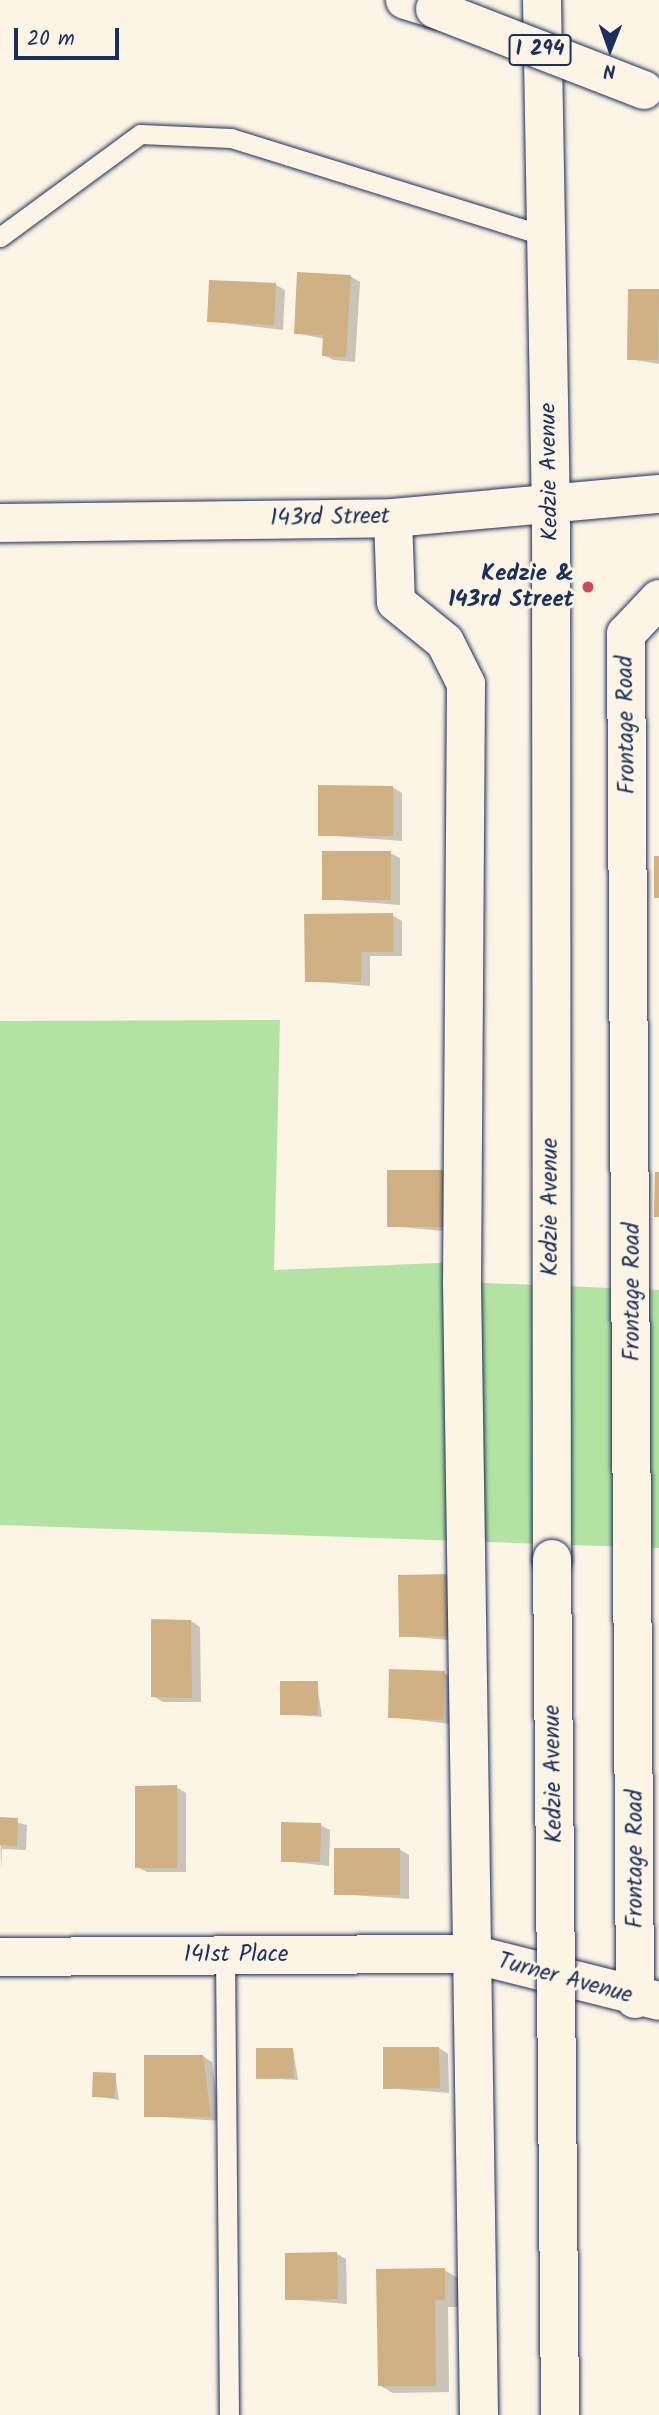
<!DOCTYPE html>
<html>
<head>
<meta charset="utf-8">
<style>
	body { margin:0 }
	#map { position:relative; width:659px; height:2415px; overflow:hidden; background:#fcf5e5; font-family:Kalam,sans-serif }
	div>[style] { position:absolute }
	.green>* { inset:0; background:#b3e3a2 }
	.shadow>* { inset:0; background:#0003 }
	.building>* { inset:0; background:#d0b183 }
	.roads { filter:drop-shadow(0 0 2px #1b2f5e) drop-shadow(0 0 2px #1b2f5e) }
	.lane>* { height:19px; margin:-9.5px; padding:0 9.5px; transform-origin:9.5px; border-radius:9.5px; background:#fcf5e5 }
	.street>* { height:38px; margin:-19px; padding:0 19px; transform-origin:19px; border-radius:19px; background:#fcf5e5 }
	.secondary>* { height:38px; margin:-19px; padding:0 19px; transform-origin:19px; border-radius:19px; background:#fcf5e5 }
	.highway>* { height:38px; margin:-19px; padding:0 19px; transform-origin:19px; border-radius:19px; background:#fcf5e5 }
	.bridges { filter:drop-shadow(0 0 2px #1b2f5e) drop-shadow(0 0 2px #1b2f5e) }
	.secondary-bridge>* { height:38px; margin:-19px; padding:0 19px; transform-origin:19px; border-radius:19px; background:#fcf5e5 }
	.highway-bridge>* { height:38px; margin:-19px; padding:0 19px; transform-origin:19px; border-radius:19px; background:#fcf5e5 }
	.dots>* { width:19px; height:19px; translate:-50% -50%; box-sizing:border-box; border:4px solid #fcf5e5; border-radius:50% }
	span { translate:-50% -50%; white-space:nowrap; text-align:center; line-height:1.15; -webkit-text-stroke:6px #fcf5e5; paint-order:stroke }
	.shield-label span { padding:2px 5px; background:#fcf5e5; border:2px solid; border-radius:5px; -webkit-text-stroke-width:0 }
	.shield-label { font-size:21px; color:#1b2f5e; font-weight:700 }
	.street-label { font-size:23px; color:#1b2f5e }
	.poi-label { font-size:23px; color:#1b2f5e; font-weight:700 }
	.right { translate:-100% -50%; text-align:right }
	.north { position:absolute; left:575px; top:14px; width:70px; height:70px; -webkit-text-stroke:5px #fcf5e5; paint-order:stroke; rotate:181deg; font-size:19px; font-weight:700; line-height:28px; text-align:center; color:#1b2f5e }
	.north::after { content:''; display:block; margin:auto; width:24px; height:32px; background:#1b2f5e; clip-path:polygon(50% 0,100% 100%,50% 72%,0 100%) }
	.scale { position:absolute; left:14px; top:28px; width:105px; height:32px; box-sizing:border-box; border:4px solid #1b2f5e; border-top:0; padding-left:9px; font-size:21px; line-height:24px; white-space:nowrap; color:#1b2f5e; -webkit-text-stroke:5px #fcf5e5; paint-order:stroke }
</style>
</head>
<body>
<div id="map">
	<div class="green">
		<div style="clip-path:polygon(280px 1020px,274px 1270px,462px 1262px,463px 1282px,659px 1290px,659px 1548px,0 1525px,0 1021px)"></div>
	</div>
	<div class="shadow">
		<div style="clip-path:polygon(350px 276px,360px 282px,355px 362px,333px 360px,324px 355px,325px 339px,296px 333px)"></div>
		<div style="clip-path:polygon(276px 285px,285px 290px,283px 330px,208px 321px)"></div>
		<div style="clip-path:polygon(629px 290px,659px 291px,659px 364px,629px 359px)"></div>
		<div style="clip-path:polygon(392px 787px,402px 793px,402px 841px,320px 835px)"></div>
		<div style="clip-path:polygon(390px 853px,400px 858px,400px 905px,324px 899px)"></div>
		<div style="clip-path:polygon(392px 915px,402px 921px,402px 956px,370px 956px,370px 986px,306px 981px)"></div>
		<div style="clip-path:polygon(388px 1172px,455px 1232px,389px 1226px)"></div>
		<div style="clip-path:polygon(400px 1576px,462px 1641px,401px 1636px)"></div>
		<div style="clip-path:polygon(191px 1621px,200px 1627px,201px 1702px,163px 1702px,153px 1696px)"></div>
		<div style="clip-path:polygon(444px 1673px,454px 1678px,452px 1724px,389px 1717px)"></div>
		<div style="clip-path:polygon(317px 1683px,322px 1717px,282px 1714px)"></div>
		<div style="clip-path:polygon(176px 1787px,186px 1793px,186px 1872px,147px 1872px,137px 1867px)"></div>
		<div style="clip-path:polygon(0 1818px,27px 1825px,26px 1850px,2px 1849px,1px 1870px)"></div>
		<div style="clip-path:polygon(320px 1825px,330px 1830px,329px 1866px,283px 1861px)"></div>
		<div style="clip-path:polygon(399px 1849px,409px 1855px,409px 1899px,336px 1894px)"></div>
		<div style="clip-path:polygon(439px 2048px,448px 2054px,449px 2093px,385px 2088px)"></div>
		<div style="clip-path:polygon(293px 2049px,298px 2080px,258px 2078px)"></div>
		<div style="clip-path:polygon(203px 2056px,212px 2062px,220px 2121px,146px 2116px)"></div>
		<div style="clip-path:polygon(115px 2075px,119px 2100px,94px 2096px)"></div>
		<div style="clip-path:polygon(337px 2254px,346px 2259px,347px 2304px,287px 2299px)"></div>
		<div style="clip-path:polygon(444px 2270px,458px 2278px,458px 2307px,448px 2307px,449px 2392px,393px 2393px,379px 2385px)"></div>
	</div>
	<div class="building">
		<div style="clip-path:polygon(297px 272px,351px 275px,346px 357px,322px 356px,323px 335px,294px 334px)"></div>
		<div style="clip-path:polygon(209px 280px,276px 283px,274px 325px,207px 322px)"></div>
		<div style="clip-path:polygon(628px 289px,659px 289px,658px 360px,627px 360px)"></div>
		<div style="clip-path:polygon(318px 785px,393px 786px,393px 836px,318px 836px)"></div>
		<div style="clip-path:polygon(322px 851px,391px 851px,391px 900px,322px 900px)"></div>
		<div style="clip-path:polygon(654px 856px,659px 856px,659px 898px,654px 898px)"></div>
		<div style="clip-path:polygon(393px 913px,393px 952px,361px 952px,361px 982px,305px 982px,304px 914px)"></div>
		<div style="clip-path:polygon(387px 1170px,445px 1170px,446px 1227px,387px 1227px)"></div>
		<div style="clip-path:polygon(655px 1172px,659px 1172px,659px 1217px,654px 1217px)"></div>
		<div style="clip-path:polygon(452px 1574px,453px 1636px,399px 1637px,398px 1575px)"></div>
		<div style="clip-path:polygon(151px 1619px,191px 1620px,192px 1698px,151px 1697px)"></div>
		<div style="clip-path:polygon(389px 1669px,445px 1671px,443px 1720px,388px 1718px)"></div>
		<div style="clip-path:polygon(280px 1681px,318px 1681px,318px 1715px,280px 1715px)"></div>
		<div style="clip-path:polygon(177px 1785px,177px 1868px,135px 1868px,135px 1786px)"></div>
		<div style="clip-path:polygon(0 1817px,18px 1818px,17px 1846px,0 1845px)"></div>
		<div style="clip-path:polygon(281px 1822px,321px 1823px,320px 1862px,281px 1862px)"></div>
		<div style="clip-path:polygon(334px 1848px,400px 1848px,400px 1895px,334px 1895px)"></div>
		<div style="clip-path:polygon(383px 2047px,439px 2047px,440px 2088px,383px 2089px)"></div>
		<div style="clip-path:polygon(256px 2048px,293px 2048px,294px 2078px,256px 2079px)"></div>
		<div style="clip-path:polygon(144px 2055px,203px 2055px,211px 2117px,144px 2117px)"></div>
		<div style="clip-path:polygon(93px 2072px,116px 2073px,115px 2098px,92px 2097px)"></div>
		<div style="clip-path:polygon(337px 2252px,338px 2299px,285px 2300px,285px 2253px)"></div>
		<div style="clip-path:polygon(445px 2268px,445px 2300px,435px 2300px,436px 2386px,378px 2386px,376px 2269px)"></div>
	</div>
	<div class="roads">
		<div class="lane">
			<div style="left:0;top:237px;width:174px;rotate:-36.3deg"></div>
			<div style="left:140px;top:134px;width:91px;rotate:2.5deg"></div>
			<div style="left:231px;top:138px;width:330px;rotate:17.3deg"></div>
			<div style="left:225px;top:1956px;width:459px;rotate:89.5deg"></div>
		</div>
		<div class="street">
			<div style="left:393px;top:518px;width:84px;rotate:88deg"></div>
			<div style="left:396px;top:602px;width:63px;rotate:39.2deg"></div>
			<div style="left:445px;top:642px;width:47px;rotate:63.4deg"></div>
			<div style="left:466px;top:684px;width:598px;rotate:90.38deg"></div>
			<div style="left:462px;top:1282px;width:1133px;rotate:89.14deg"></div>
			<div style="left:0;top:523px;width:393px;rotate:-0.7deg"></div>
			<div style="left:393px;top:518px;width:267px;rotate:-5.2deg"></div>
			<div style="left:0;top:1957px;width:472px;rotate:-0.4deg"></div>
			<div style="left:472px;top:1954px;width:193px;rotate:14.1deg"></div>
			<div style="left:635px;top:1999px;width:1365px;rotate:-90.38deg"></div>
			<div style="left:626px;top:634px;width:48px;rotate:-46.7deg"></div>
		</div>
		<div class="secondary">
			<div style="left:542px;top:0;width:499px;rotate:89deg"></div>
			<div style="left:551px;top:499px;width:1060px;rotate:89.95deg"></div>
		</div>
		<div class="highway">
			<div style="left:405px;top:0;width:31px;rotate:17deg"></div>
		</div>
	</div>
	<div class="bridges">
		<div class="secondary-bridge">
			<div style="left:552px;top:1559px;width:856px;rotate:89.46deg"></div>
		</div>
		<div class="highway-bridge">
			<div style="left:435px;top:9px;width:224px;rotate:21.2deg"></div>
		</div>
	</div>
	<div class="dots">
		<div style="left:588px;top:587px;background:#d1495b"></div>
	</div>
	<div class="shield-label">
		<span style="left:540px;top:50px">I 294</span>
	</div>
	<div class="street-label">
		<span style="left:550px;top:472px;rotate:-91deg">Kedzie Avenue</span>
		<span style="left:330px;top:518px;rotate:-1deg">143rd Street</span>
		<span style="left:627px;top:725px;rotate:-91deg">Frontage Road</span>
		<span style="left:551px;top:1207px;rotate:-90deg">Kedzie Avenue</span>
		<span style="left:633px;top:1292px;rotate:-90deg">Frontage Road</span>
		<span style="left:554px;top:1774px;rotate:-91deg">Kedzie Avenue</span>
		<span style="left:636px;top:1859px;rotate:-90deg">Frontage Road</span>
		<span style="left:236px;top:1955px">141st Place</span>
		<span style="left:565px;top:1979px;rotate:15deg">Turner Avenue</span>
	</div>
	<div class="poi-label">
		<span class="right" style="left:574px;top:587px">Kedzie &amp;<br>143rd Street</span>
	</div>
	<div class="north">N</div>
	<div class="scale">20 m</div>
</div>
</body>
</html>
